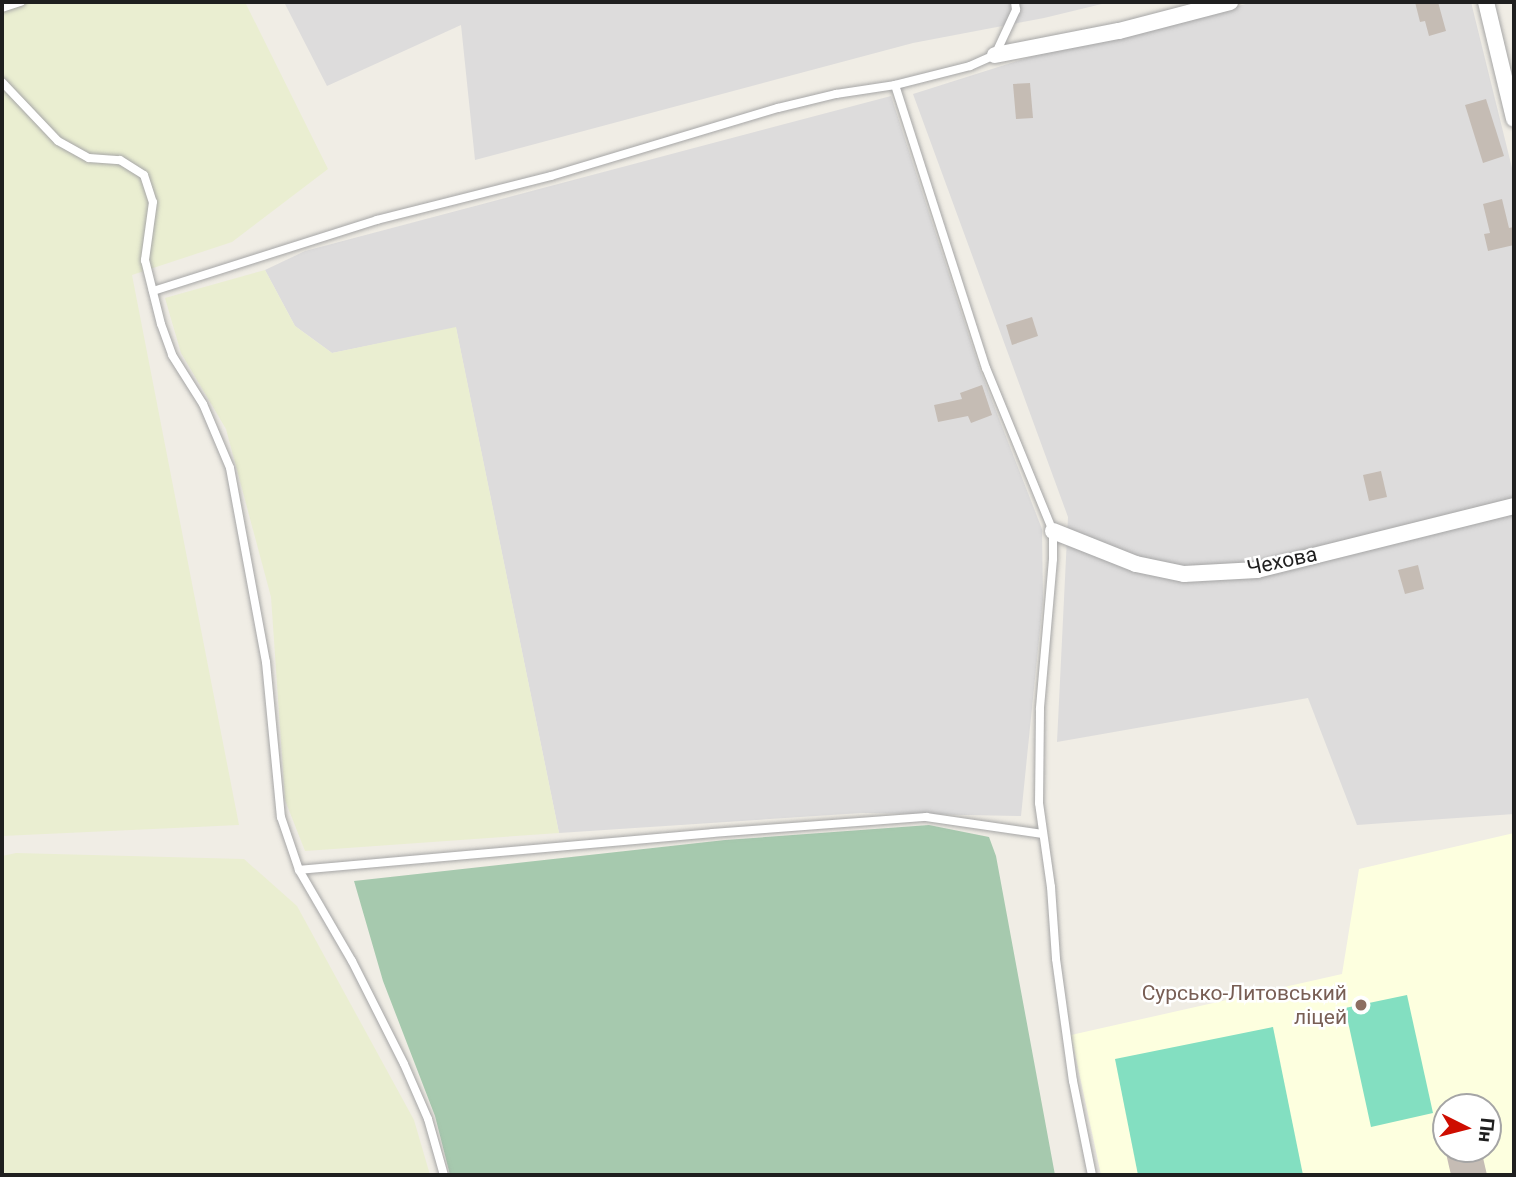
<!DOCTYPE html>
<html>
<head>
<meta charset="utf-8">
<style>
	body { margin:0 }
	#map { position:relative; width:1516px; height:1177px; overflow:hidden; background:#f0ede5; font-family:Roboto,sans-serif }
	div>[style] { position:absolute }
	.residential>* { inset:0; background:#dddcdc }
	.education>* { inset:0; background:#fdffdf }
	.farmland>* { inset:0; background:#eaeed1 }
	.cemetery>* { inset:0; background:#a6c9ae }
	.pitch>* { inset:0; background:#83dfc1 }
	.building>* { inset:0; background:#c5bcb4 }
	.roads { filter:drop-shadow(0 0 2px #a6a6a6) drop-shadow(0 0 2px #a6a6a6) }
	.service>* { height:8px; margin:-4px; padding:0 4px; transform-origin:4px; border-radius:4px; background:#fff }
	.minor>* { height:16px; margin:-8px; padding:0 8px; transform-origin:8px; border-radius:8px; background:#fff }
	.dots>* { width:19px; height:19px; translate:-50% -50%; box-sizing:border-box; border:4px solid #fff; border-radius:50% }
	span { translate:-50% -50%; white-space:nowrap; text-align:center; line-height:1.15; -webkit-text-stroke:5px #fff; paint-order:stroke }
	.street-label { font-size:21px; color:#1f1f1f }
	.education-label { font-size:21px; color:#785e54 }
	.right { translate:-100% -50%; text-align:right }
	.frame { position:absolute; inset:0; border:4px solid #1f1f1f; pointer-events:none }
	.north { position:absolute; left:1432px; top:1093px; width:70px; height:70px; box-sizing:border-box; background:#fff; border:2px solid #a5a5a5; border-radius:50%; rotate:96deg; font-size:19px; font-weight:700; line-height:28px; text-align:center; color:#1f1f1f }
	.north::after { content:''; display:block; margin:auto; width:24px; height:32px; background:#ce0d00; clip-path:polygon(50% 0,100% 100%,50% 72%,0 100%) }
</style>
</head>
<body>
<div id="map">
	<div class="residential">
		<div style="clip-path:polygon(284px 2px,1110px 2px,1044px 18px,913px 43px,475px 160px,461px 25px,327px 86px)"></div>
		<div style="clip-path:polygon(1254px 2px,1471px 2px,1514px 176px,1514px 814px,1357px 825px,1308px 698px,1057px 742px,1068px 517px,913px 94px,1033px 56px)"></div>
		<div style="clip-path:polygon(891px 96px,980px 370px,1042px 529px,1043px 600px,1021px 816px,862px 813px,559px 833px,456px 328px,332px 353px,295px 326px,265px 270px,305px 251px)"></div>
	</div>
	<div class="education">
		<div style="clip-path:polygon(evenodd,1514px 833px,1514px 1175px,1101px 1175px,1071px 1035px,1342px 974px,1359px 869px,1514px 833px,1446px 1107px,1488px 1107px,1488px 1149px,1446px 1149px,1446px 1107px)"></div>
	</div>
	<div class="farmland">
		<div style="clip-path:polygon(2px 2px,245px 2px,328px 169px,232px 242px,132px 275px,239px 825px,2px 836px)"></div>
		<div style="clip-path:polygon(265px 270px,295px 326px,332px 353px,456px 327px,559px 833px,305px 851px,285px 800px,271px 597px,226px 429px,181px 353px,165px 298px)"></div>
		<div style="clip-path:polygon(16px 853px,244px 859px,297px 906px,414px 1120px,430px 1175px,2px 1175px,2px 856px)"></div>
	</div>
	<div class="cemetery">
		<div style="clip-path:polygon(929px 825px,989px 837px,996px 856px,1055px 1175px,450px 1175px,435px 1116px,383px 981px,354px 881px,725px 840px)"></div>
	</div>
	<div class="pitch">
		<div style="clip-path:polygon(1407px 995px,1433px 1113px,1371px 1127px,1345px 1008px)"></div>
		<div style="clip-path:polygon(1273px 1027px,1303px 1175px,1138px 1175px,1115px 1059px)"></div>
	</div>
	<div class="building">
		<div style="clip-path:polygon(1415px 2px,1438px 2px,1446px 31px,1429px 36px,1425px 21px,1420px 22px)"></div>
		<div style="clip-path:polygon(1030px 83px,1033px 118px,1016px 119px,1013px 84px)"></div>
		<div style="clip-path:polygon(1486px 99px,1504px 156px,1483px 163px,1465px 105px)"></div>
		<div style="clip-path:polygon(1502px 199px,1509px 228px,1514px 227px,1514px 245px,1488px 251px,1484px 234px,1490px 233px,1483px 204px)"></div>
		<div style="clip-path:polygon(1032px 317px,1038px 336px,1012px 345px,1006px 325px)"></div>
		<div style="clip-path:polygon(982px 385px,992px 415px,971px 423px,968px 416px,938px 422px,934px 405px,962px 399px,960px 393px)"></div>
		<div style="clip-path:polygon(1381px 471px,1387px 497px,1369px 501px,1363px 475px)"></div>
		<div style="clip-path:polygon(1418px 565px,1424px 589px,1405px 594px,1398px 570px)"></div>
		<div style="clip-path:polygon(1445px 1149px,1481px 1149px,1487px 1175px,1451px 1175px)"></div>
	</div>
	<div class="roads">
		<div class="service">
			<div style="left:2px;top:8px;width:20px;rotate:-18deg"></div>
			<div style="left:2px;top:82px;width:81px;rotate:46.5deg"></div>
			<div style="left:58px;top:141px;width:35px;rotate:29deg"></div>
			<div style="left:89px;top:158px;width:31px;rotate:4deg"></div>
			<div style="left:120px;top:160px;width:28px;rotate:32deg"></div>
			<div style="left:144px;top:175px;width:28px;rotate:72deg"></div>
			<div style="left:153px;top:202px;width:59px;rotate:97.9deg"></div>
			<div style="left:145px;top:260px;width:66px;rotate:76deg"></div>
			<div style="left:161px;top:324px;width:33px;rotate:70deg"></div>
			<div style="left:172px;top:355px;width:58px;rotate:57.7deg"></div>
			<div style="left:203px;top:404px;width:69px;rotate:67.1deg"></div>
			<div style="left:230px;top:468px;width:197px;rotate:79.5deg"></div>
			<div style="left:266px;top:662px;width:156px;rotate:84.5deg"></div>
			<div style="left:281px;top:817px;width:56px;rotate:71.2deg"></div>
			<div style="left:299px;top:870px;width:105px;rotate:59.8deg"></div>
			<div style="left:352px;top:961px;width:115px;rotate:63.2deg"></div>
			<div style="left:404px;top:1064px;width:60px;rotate:66.4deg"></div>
			<div style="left:428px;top:1119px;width:58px;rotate:74.1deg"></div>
			<div style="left:895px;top:85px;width:297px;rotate:72.2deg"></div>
			<div style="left:986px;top:368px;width:176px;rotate:67.7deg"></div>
			<div style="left:1053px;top:531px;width:28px;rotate:90deg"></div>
			<div style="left:1053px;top:559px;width:151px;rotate:95deg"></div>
			<div style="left:1040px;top:709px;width:94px;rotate:90.6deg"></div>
			<div style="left:1039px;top:803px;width:85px;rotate:81.9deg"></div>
			<div style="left:1051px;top:887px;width:72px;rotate:86deg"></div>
			<div style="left:1056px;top:959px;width:123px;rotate:82.1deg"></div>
			<div style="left:1073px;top:1081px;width:96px;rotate:78.6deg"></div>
			<div style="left:153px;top:291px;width:235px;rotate:-17.6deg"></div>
			<div style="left:377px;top:220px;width:179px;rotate:-14.2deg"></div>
			<div style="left:551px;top:176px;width:237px;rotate:-16.7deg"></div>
			<div style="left:778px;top:108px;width:60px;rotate:-13.6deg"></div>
			<div style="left:836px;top:94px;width:60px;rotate:-8.7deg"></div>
			<div style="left:895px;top:85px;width:77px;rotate:-14.2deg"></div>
			<div style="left:970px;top:66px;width:27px;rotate:-24deg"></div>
			<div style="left:995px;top:55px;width:50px;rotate:-65deg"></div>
			<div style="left:1016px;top:10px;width:8px;rotate:-97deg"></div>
			<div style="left:299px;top:870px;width:415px;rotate:-5.1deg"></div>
			<div style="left:712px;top:833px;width:215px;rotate:-4.3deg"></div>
			<div style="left:926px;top:817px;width:118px;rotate:8.3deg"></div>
		</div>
		<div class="minor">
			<div style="left:1486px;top:2px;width:120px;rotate:76.5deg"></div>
			<div style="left:995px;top:55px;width:126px;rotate:-11deg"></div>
			<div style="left:1119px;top:31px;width:115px;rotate:-14.6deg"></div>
			<div style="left:1053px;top:531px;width:89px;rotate:21.7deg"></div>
			<div style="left:1136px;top:564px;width:49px;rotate:11.8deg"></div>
			<div style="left:1184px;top:574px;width:73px;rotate:-3.1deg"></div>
			<div style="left:1257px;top:570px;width:265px;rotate:-14deg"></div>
		</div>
	</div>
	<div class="dots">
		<div style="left:1361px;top:1005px;background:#8d6e63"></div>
	</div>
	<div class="street-label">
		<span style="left:1282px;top:561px;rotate:-12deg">Чехова</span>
	</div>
	<div class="education-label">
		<span class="right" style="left:1347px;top:1005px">Сурсько-Литовський<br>ліцей</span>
	</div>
	<div class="frame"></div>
	<div class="north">Пн</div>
</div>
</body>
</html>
